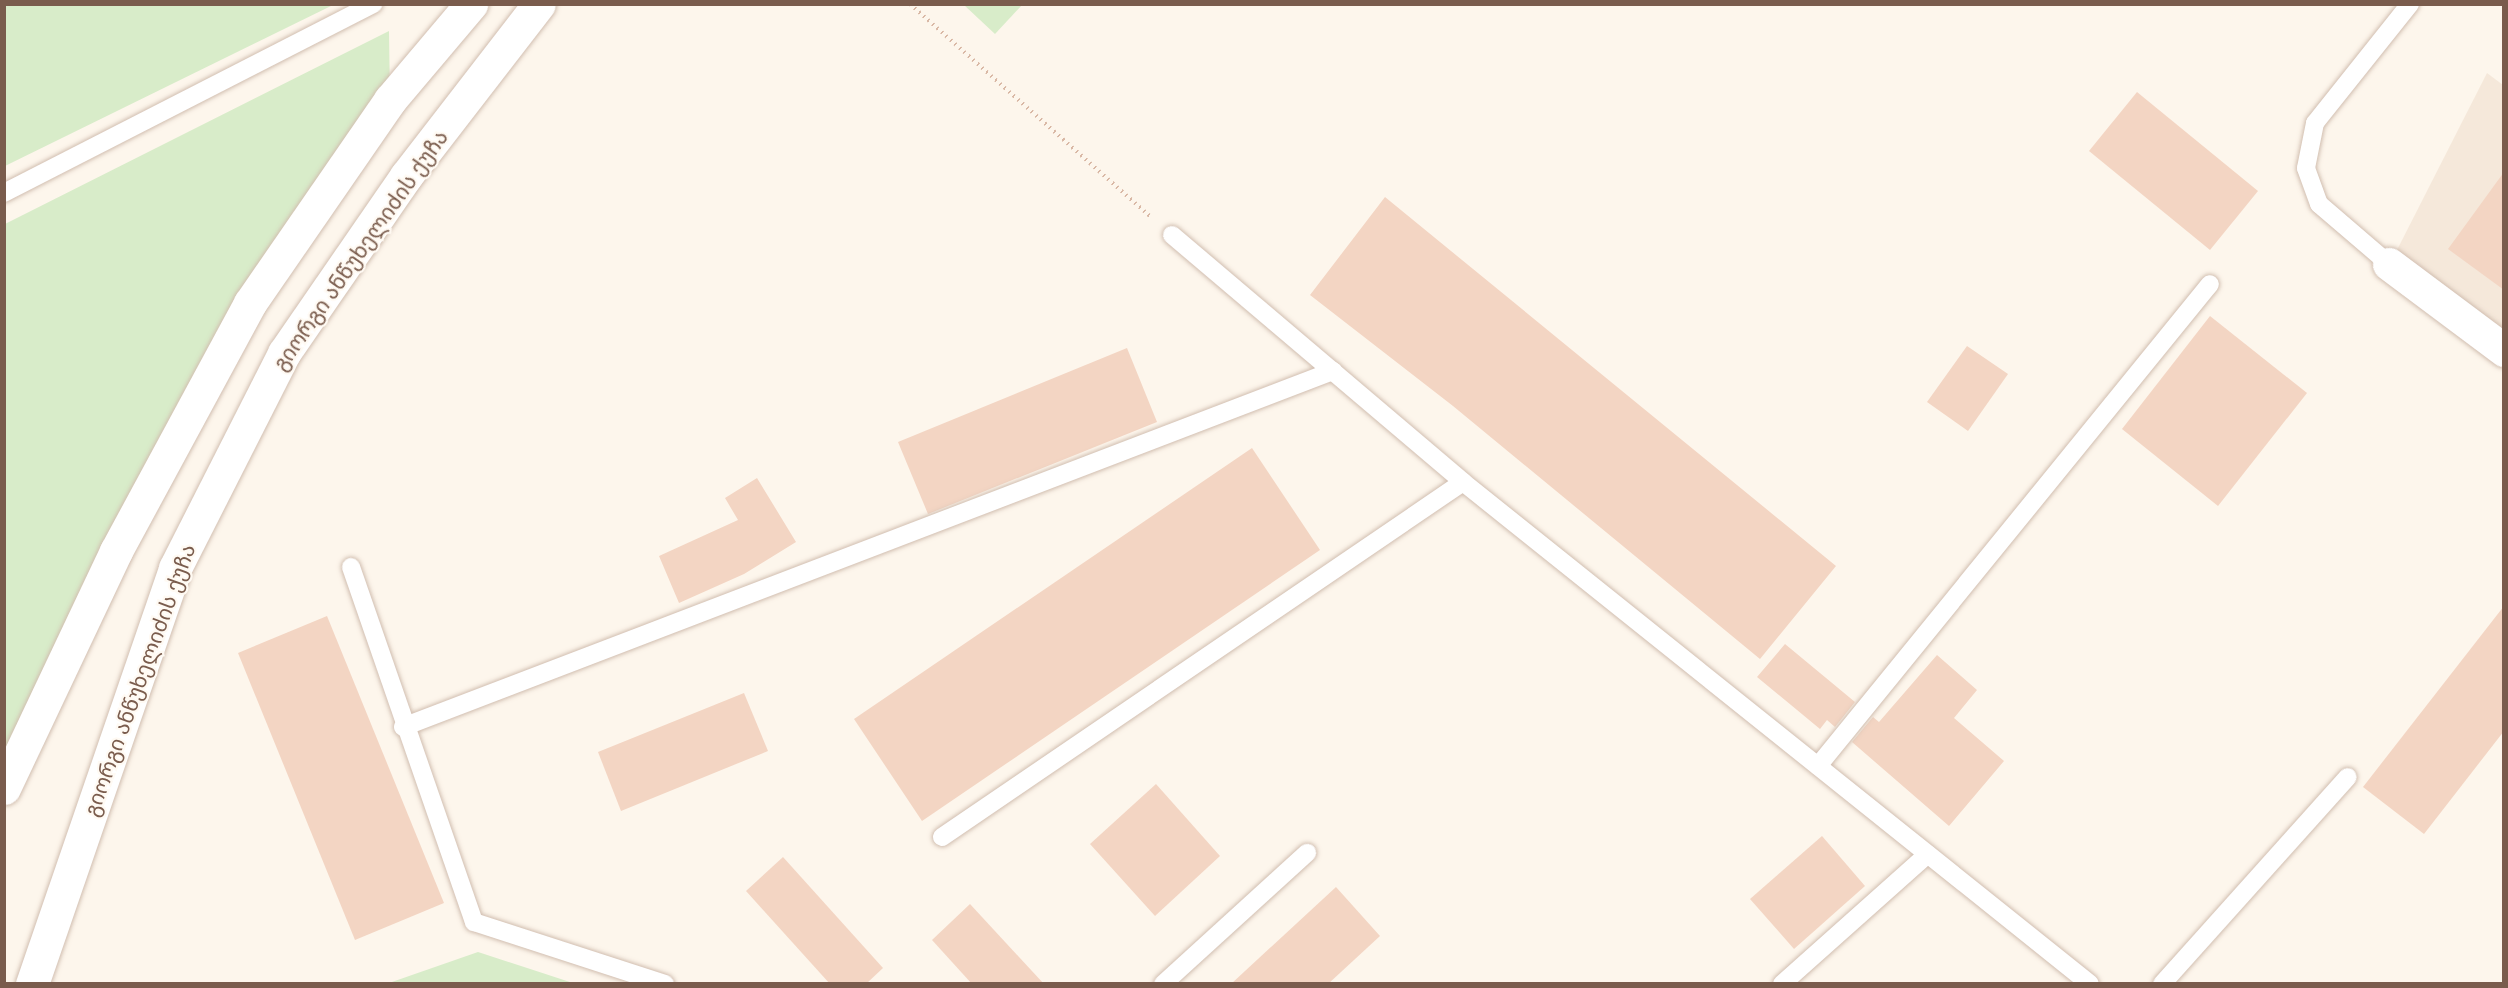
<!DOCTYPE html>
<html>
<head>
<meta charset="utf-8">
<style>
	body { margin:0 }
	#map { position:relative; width:2508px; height:988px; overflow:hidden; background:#fdf6ec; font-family:"Golos Text","Noto Sans Georgian",sans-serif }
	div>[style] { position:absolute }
	.residential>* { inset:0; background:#f5e8da }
	.green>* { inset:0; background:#d8ecc9 }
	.building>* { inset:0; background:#f3d5c3 }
	.path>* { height:4px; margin-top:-2px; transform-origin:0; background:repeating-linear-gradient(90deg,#d9b8a5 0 1.5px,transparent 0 6px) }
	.roads { filter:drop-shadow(0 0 2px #d1beb0) drop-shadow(0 0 2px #d1beb0) }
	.lane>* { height:18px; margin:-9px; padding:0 9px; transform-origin:9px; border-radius:9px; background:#fff }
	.street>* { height:33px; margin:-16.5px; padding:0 16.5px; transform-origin:16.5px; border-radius:16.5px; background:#fff }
	.secondary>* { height:33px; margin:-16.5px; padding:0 16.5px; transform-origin:16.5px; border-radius:16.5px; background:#fff }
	span { translate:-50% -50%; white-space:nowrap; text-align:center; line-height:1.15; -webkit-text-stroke:4.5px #fffaf3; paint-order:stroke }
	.street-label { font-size:21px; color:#7a5c4d }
	.frame { position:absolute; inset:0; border:6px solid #7a5c4d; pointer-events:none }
</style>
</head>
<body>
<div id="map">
	<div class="residential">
		<div style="clip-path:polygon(2487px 73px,2503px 85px,2503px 333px,2397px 250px)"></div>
	</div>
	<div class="green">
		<div style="clip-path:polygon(5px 4px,333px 4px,333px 5px,5px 166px)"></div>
		<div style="clip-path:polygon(964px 5px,1022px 5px,995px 34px)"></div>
		<div style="clip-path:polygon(389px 31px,390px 100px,250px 303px,5px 788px,5px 224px)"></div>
		<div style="clip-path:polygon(478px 952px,573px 983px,389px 983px)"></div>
	</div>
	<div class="building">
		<div style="clip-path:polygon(2137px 92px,2258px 191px,2210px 250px,2089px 151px)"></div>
		<div style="clip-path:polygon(2504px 172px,2504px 290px,2448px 249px)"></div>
		<div style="clip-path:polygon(1385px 197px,1836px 566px,1760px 659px,1453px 406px,1310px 295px)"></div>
		<div style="clip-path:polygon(2210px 316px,2307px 393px,2218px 506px,2122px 429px)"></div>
		<div style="clip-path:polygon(1967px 346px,2008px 374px,1968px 431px,1927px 402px)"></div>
		<div style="clip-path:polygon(1127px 348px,1157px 422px,928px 514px,898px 442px)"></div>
		<div style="clip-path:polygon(1252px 448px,1320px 550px,922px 821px,854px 719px)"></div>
		<div style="clip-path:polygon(757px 478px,796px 542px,744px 574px,679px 603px,659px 556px,738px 520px,725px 498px)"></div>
		<div style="clip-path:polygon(2504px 606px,2504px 731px,2424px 834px,2363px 787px)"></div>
		<div style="clip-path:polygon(327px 616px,444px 903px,355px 940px,238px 653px)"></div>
		<div style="clip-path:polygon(1785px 644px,1855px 702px,1835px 727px,1827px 720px,1820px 729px,1757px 677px)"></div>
		<div style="clip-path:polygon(1937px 655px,1977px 690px,1954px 718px,2004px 761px,1949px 826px,1852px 742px,1873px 717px,1879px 722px)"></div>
		<div style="clip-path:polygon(744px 693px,768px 751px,621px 811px,598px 752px)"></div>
		<div style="clip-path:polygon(1156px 784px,1220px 856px,1155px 916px,1090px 844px)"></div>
		<div style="clip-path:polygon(1822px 836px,1865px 886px,1794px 949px,1750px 899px)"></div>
		<div style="clip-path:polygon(783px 857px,883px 968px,866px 984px,830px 984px,746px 891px)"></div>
		<div style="clip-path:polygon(1336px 887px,1380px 936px,1328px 984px,1231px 984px)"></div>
		<div style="clip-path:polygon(970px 904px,1044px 984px,972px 984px,932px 940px)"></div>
	</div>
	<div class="path">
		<div style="left:910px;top:4px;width:322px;rotate:41.5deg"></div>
	</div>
	<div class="roads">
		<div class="lane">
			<div style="left:4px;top:193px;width:415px;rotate:-27.1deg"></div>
			<div style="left:1172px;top:235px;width:382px;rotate:40.3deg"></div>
			<div style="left:1463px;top:482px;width:803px;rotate:38.68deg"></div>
			<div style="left:2389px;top:264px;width:92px;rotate:-139.4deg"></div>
			<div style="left:2319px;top:204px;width:38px;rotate:-110deg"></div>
			<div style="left:2306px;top:168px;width:46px;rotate:-78.7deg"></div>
			<div style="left:2315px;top:123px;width:152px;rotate:-51.4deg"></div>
			<div style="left:351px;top:567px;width:376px;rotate:70.9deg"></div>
			<div style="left:474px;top:922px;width:201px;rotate:18deg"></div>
			<div style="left:403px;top:727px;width:996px;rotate:-20.95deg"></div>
			<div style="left:1818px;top:766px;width:621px;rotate:-50.88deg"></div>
			<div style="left:942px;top:837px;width:630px;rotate:-34.27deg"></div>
			<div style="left:1163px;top:984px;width:195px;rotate:-42.3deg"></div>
			<div style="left:1782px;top:984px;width:195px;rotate:-41.7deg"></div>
			<div style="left:2162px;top:984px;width:278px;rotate:-48.1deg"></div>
		</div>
		<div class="street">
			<div style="left:2389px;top:264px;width:144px;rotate:36.8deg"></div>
		</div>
		<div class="secondary">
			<div style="left:4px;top:788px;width:262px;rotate:-64.7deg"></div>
			<div style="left:116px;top:551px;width:282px;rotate:-61.6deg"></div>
			<div style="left:250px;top:303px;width:247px;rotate:-55.4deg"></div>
			<div style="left:390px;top:100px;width:126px;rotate:-49.8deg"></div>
			<div style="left:32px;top:984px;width:440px;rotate:-71deg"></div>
			<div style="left:175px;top:568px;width:241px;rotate:-63.1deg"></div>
			<div style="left:284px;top:353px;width:215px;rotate:-55.4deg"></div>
			<div style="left:406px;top:176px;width:217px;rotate:-52.3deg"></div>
		</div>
	</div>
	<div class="street-label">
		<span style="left:360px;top:250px;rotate:-55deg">გიორგი ანწუხელიძის ქუჩა</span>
		<span style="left:139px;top:680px;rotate:-70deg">გიორგი ანწუხელიძის ქუჩა</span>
	</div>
	<div class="frame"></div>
</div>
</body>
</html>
